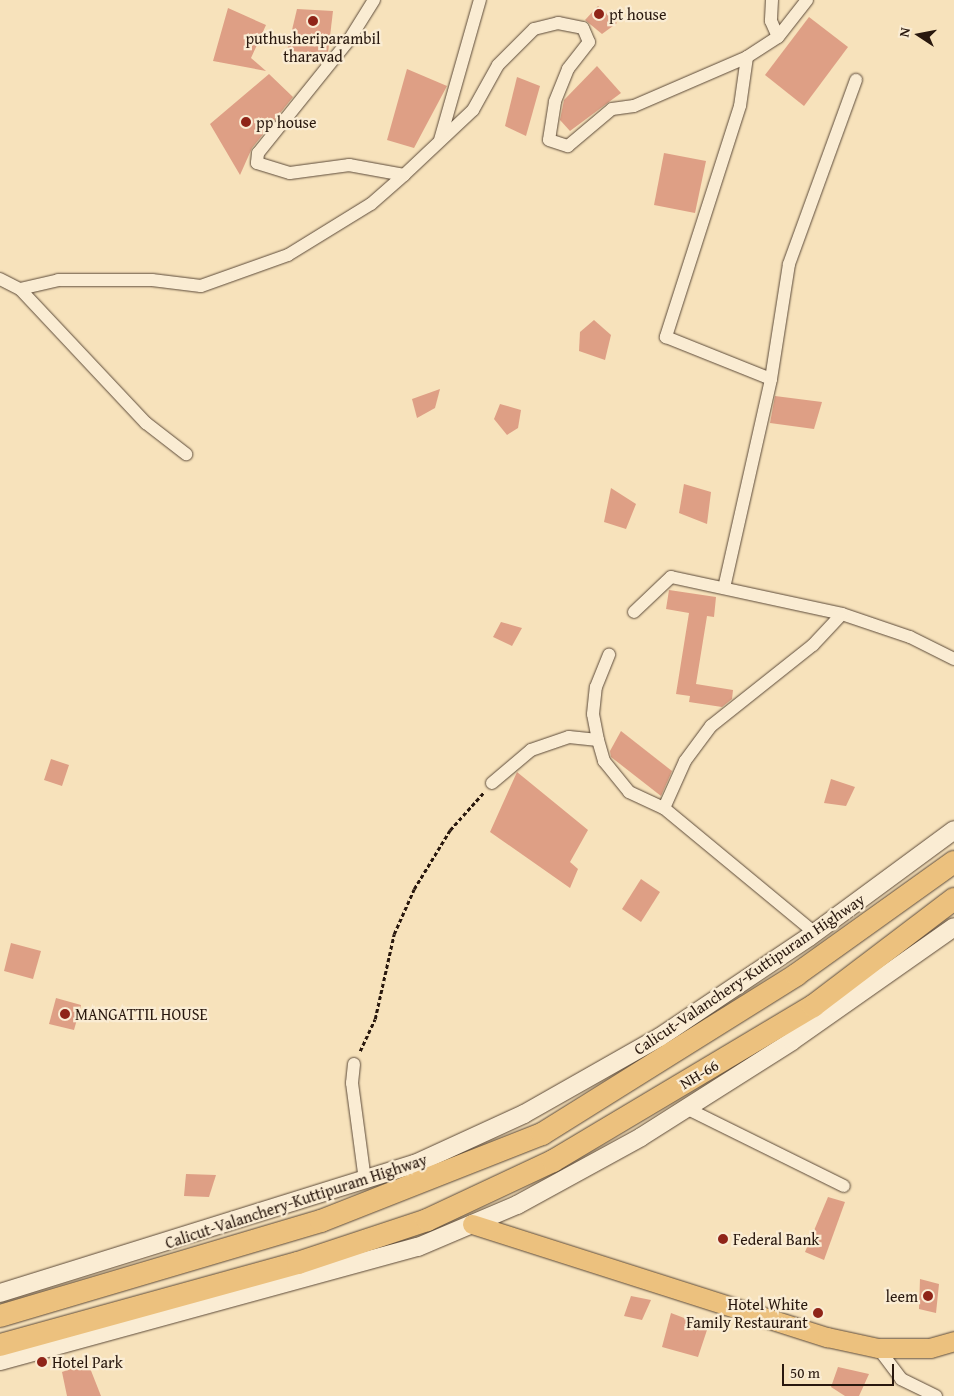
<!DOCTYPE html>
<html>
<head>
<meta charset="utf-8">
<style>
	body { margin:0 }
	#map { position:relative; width:954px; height:1396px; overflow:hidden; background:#f7e2bb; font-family:"Gentium Book Plus",serif }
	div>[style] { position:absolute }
	.building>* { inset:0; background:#de9f85 }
	.path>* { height:2.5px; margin-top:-1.25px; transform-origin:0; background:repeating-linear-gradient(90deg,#29180e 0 4px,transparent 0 6.5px) }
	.roads { filter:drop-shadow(0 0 1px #5c4a39) drop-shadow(0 0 1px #5c4a39) }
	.street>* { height:12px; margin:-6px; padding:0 6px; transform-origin:6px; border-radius:6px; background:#faecd3 }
	.secondary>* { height:18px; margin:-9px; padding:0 9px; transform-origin:9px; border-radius:9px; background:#faecd3 }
	.primary>* { height:19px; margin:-9.5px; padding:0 9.5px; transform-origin:9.5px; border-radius:9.5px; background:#ecc17e }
	.highway>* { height:22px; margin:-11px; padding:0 11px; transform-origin:11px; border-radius:11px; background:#ecc17e }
	.dots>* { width:14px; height:14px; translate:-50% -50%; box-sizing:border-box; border:2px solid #faecd3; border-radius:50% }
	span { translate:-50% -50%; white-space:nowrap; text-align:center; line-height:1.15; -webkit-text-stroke:4.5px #faecd3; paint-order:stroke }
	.poi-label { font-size:16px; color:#29180e }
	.left { translate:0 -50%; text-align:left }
	.right { translate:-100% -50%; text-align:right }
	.street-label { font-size:16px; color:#29180e }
	.north { position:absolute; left:894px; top:10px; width:50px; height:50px; -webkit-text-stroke:4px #faecd3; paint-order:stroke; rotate:281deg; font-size:14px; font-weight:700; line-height:20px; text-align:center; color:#29180e }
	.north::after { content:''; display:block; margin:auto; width:18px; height:22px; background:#29180e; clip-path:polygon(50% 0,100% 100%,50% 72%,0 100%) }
	.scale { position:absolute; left:782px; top:1364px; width:112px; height:22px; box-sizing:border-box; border:2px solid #29180e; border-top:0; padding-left:6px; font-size:15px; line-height:18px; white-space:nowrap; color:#29180e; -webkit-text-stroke:4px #faecd3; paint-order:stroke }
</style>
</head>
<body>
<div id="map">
	<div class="building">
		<div style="clip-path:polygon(598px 6px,617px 23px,602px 34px,585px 20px)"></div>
		<div style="clip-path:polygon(228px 8px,266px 25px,251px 58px,266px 71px,213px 61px)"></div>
		<div style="clip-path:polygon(297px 9px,333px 11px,328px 53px,287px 51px)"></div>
		<div style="clip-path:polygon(809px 17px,848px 47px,804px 106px,765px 75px)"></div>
		<div style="clip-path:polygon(597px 66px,621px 93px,570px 131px,560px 120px,564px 100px)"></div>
		<div style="clip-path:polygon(407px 69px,447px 86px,414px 148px,387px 140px)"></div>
		<div style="clip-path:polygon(269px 74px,293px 97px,252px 148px,240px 175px,210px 124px)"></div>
		<div style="clip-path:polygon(517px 77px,540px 86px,526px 136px,505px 126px)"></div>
		<div style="clip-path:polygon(664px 153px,706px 161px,695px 213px,654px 205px)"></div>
		<div style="clip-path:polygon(594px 320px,611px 335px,605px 360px,579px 351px,580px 332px)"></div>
		<div style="clip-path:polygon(440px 389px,435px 408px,417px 418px,412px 399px)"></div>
		<div style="clip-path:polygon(775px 396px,822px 402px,814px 429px,770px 423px)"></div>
		<div style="clip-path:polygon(500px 404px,521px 410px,518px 428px,507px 435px,494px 419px)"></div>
		<div style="clip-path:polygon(684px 484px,711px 492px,707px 524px,679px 513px)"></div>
		<div style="clip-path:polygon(611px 488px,636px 504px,626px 529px,604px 522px)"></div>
		<div style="clip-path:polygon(669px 590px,716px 597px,714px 617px,707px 616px,696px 684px,733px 690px,732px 699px,722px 707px,689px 702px,690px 696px,676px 694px,689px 613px,666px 609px)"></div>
		<div style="clip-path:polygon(501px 622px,522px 628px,512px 646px,493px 637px)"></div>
		<div style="clip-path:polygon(621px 731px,672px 771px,661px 796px,611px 757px,610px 751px)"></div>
		<div style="clip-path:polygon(51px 759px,69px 765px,62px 786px,44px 780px)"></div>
		<div style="clip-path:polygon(517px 772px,588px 830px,570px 862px,578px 869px,570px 888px,490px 832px)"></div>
		<div style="clip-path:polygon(831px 779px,855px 787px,846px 806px,824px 803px)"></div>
		<div style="clip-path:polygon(641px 879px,660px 892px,641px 922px,622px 909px)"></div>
		<div style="clip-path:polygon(11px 943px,41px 951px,33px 979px,4px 971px)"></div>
		<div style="clip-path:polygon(56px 998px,81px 1005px,74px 1030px,49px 1024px)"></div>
		<div style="clip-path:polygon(186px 1174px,216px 1175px,209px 1197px,184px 1196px)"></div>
		<div style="clip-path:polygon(828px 1197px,845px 1202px,824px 1260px,805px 1252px)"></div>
		<div style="clip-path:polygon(920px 1279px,939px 1284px,936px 1313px,919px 1309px)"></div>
		<div style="clip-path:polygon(631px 1296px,651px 1300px,642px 1320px,624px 1316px)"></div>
		<div style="clip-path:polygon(671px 1313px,708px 1327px,698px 1357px,662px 1347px)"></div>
		<div style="clip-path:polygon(88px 1363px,101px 1396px,67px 1396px,62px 1372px)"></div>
		<div style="clip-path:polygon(838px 1367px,869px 1374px,859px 1396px,845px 1396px,831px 1387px)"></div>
	</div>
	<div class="path">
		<div style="left:360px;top:1051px;width:35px;rotate:-65deg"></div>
		<div style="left:375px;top:1019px;width:87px;rotate:-77.4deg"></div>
		<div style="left:394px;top:934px;width:49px;rotate:-66deg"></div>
		<div style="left:414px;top:889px;width:69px;rotate:-58.6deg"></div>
		<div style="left:450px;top:830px;width:51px;rotate:-48.2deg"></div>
	</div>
	<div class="roads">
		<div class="street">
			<div style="left:374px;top:0;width:47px;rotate:122deg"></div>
			<div style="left:349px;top:40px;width:145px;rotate:128.8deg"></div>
			<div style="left:258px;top:153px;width:10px;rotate:96deg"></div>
			<div style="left:257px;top:163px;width:34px;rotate:17deg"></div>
			<div style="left:290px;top:173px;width:60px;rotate:-7.7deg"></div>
			<div style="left:349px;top:165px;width:56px;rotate:10.3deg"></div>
			<div style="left:404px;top:175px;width:95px;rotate:-43.3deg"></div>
			<div style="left:473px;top:110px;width:51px;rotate:-60.9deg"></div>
			<div style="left:498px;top:65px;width:51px;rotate:-45deg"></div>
			<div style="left:534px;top:29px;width:25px;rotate:-14deg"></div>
			<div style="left:558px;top:23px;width:25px;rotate:11deg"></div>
			<div style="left:583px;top:28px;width:15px;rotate:67deg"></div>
			<div style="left:589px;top:42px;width:34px;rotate:128deg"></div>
			<div style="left:568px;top:69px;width:35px;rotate:112deg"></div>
			<div style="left:555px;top:102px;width:38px;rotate:99deg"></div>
			<div style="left:549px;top:140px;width:20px;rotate:18deg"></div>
			<div style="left:568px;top:146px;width:57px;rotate:-40.1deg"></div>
			<div style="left:612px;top:109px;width:22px;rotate:-8deg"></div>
			<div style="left:634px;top:106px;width:123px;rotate:-23.4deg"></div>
			<div style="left:747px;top:57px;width:37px;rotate:-33deg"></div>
			<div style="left:778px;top:37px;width:47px;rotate:-51.9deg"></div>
			<div style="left:772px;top:0;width:21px;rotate:93deg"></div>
			<div style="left:771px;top:21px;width:17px;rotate:66deg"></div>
			<div style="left:747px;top:57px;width:49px;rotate:98.1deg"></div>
			<div style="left:740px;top:106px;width:243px;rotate:107.8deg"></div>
			<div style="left:666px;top:337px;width:113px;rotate:21.8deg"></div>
			<div style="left:440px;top:140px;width:146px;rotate:-74.1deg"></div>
			<div style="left:0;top:279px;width:22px;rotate:27deg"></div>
			<div style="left:20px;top:289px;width:39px;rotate:-13deg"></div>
			<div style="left:58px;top:280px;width:94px"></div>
			<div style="left:152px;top:280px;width:49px;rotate:7deg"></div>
			<div style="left:201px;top:286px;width:92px;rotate:-19.6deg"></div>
			<div style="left:288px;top:255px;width:97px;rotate:-31.6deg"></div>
			<div style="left:371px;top:204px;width:44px;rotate:-41.3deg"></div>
			<div style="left:20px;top:289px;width:184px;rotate:46.8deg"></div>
			<div style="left:146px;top:423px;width:51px;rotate:37.8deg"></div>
			<div style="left:724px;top:588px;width:214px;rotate:-77.3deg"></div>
			<div style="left:771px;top:379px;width:116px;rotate:-81.1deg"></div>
			<div style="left:789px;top:264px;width:196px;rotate:-70deg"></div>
			<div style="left:634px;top:612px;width:51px;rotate:-43.4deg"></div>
			<div style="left:671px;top:577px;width:175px;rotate:12.2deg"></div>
			<div style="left:842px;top:614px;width:72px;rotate:18.7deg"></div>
			<div style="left:910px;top:637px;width:49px;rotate:26.6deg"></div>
			<div style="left:598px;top:740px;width:26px;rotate:-101deg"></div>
			<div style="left:593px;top:714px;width:27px;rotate:-84deg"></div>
			<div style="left:596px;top:687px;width:35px;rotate:-68deg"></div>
			<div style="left:492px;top:783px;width:51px;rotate:-40.2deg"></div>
			<div style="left:531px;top:750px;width:40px;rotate:-18.9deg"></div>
			<div style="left:569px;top:737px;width:29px;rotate:6deg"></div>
			<div style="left:598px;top:740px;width:22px;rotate:74deg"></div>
			<div style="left:604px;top:761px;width:40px;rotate:51deg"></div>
			<div style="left:629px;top:792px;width:38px;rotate:25deg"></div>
			<div style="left:815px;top:933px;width:196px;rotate:-140.4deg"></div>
			<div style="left:664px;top:808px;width:51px;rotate:-65.9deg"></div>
			<div style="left:685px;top:761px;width:44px;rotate:-53.4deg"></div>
			<div style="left:711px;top:726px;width:130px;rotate:-38.5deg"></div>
			<div style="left:813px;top:645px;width:42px;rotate:-46.9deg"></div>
			<div style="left:354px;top:1064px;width:19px;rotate:96deg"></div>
			<div style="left:352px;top:1083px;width:98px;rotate:82.4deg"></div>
			<div style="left:686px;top:1108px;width:176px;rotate:26.3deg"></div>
			<div style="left:878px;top:1348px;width:39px;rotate:53deg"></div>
			<div style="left:901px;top:1379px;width:39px;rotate:26deg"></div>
		</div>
		<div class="secondary">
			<div style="left:0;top:1293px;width:435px;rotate:-17.3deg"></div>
			<div style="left:415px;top:1164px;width:120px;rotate:-24.6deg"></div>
			<div style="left:524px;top:1114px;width:156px;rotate:-29.5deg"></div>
			<div style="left:660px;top:1037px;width:179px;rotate:-33.9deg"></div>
			<div style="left:809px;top:937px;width:180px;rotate:-36.4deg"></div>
			<div style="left:0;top:1361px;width:433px;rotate:-15.3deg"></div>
			<div style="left:418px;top:1247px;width:108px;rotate:-23deg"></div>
			<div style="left:517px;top:1205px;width:141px;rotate:-28.7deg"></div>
			<div style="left:641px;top:1137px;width:179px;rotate:-32.4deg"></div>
			<div style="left:792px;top:1041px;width:198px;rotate:-35.1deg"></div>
		</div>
		<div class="primary">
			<div style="left:472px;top:1224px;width:373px;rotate:17.7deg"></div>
			<div style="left:827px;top:1337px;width:52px;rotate:12.2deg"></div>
			<div style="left:878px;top:1348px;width:52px"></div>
			<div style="left:930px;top:1348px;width:25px;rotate:-16deg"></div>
		</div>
		<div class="highway">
			<div style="left:0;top:1316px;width:335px;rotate:-16.5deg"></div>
			<div style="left:321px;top:1221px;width:238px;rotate:-21.5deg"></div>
			<div style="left:542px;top:1134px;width:300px;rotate:-32deg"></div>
			<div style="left:796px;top:975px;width:194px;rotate:-35.6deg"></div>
			<div style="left:0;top:1345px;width:309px;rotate:-15.4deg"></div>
			<div style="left:298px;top:1263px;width:136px;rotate:-18.4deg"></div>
			<div style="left:427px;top:1220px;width:139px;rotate:-25.1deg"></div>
			<div style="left:553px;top:1161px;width:303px;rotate:-30.8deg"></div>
			<div style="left:813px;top:1006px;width:177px;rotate:-37.2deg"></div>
		</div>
	</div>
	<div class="dots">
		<div style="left:599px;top:14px;background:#8f2418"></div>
		<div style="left:313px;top:21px;background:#8f2418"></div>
		<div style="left:246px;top:122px;background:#8f2418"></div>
		<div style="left:65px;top:1014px;background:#8f2418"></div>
		<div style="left:723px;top:1239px;background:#8f2418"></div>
		<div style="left:928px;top:1296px;background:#8f2418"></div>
		<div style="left:818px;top:1313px;background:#8f2418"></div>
		<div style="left:42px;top:1362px;background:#8f2418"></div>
	</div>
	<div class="poi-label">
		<span class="left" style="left:609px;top:14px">pt house</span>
		<span style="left:313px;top:47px">puthusheriparambil<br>tharavad</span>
		<span class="left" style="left:256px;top:122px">pp house</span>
		<span class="left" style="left:75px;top:1014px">MANGATTIL HOUSE</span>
		<span class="left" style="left:733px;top:1239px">Federal Bank</span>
		<span class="right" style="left:918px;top:1296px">leem</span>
		<span class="right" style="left:808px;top:1313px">Hotel White<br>Family Restaurant</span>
		<span class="left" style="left:52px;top:1362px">Hotel Park</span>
	</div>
	<div class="street-label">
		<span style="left:749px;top:974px;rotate:-34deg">Calicut-Valanchery-Kuttipuram Highway</span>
		<span style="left:699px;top:1074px;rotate:-31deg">NH-66</span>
		<span style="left:296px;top:1201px;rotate:-18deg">Calicut-Valanchery-Kuttipuram Highway</span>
	</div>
	<div class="north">N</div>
	<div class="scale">50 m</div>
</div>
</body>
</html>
